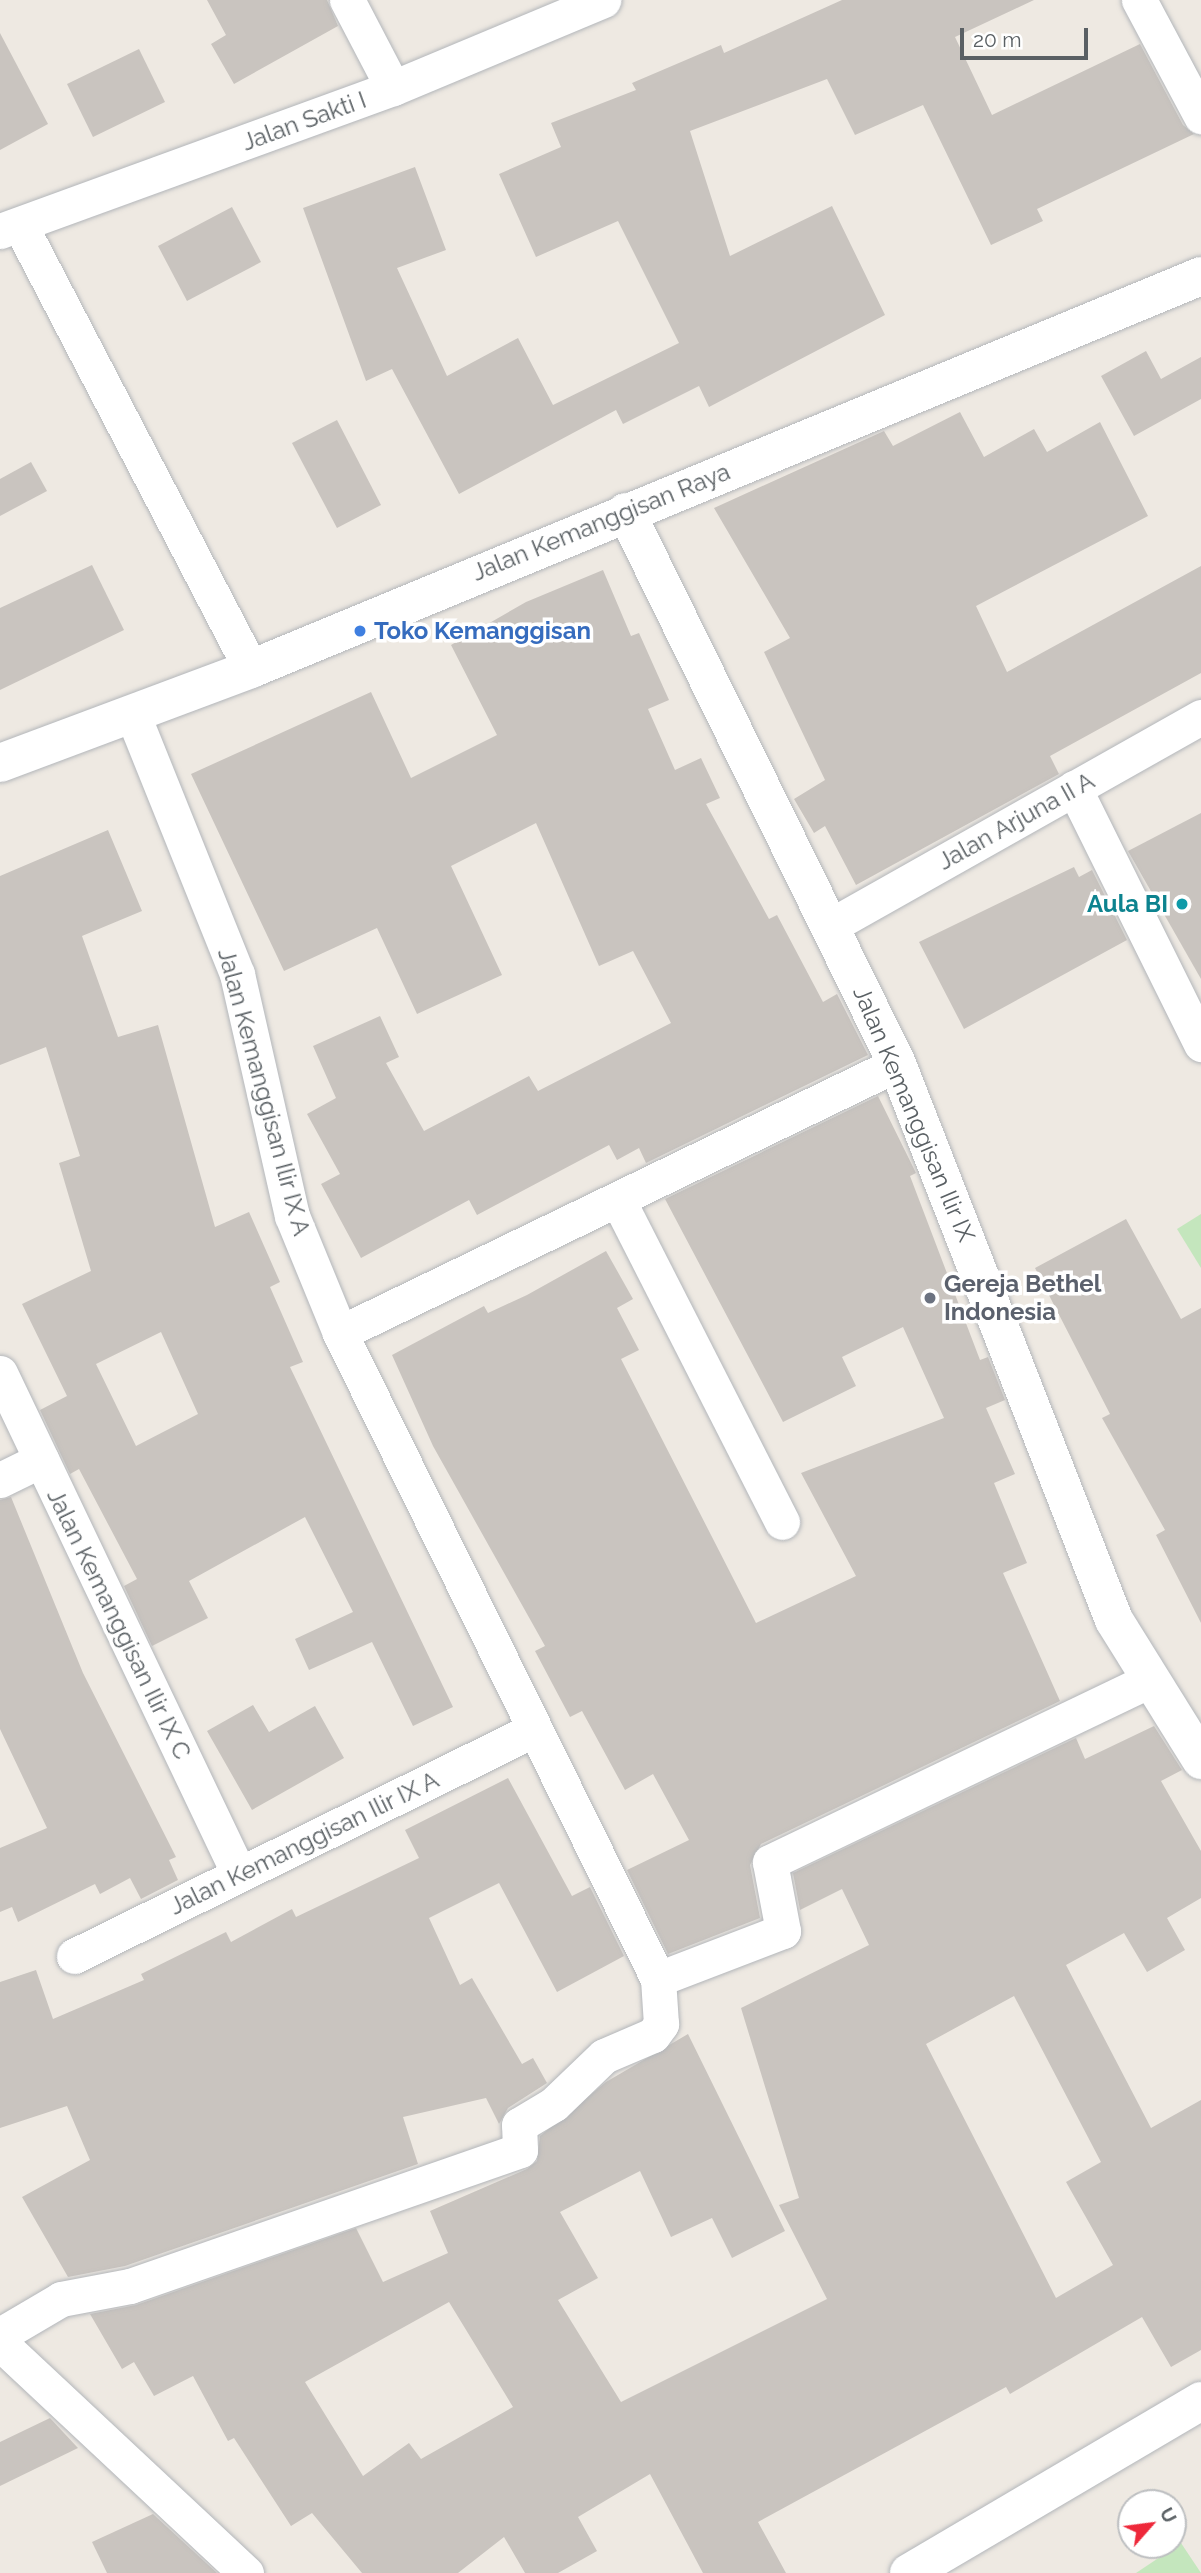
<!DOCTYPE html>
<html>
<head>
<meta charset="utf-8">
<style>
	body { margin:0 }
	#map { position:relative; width:1201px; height:2573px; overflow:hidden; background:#eee9e2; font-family:Raleway,sans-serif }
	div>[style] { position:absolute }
	.green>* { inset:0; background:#c4e6bd }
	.building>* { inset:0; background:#c9c4bf }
	.roads { filter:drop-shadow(0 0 2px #b3b6ba) drop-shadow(0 0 2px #b3b6ba) }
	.minor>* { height:35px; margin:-17.5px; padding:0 17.5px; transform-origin:17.5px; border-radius:17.5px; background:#fff }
	.tertiary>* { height:38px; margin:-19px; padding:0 19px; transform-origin:19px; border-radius:19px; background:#fff }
	.dots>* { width:19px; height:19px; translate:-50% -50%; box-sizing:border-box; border:4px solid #fff; border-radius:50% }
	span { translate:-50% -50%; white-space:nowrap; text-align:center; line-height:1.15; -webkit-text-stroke:7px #fff; paint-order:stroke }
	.street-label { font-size:24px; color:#5a6064 }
	.shop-label { font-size:24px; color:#366cbe; font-weight:700 }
	.left { translate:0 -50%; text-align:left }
	.culture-label { font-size:24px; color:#0d838f; font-weight:700 }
	.right { translate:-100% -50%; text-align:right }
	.worship-label { font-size:24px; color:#5b616d; font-weight:700 }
	.north { position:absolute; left:1117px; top:2489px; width:70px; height:70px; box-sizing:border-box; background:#fff; border:2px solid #bdbfc1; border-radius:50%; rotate:62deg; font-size:19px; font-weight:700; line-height:28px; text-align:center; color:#5a6064 }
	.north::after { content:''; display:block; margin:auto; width:24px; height:32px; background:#ee283a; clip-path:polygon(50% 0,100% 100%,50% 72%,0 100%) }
	.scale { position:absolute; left:960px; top:28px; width:128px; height:32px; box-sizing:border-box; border:4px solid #5a6064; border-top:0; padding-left:9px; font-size:21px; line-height:24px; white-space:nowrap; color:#5a6064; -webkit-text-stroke:5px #fff; paint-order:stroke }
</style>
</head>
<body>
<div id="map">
	<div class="green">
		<div style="clip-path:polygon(1201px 1214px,1201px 1268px,1177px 1229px)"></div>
		<div style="clip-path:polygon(1181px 2543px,1201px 2573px,1136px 2573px)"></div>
	</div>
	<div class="building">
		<div style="clip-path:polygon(207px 0,327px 0,338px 26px,234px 84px,211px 44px,226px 35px)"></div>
		<div style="clip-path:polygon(842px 0,1034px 0,955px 37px,992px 115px,1140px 44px,1183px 125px,1194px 134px,1037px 209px,1043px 221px,991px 245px,923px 105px,855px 135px,827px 79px,690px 131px,730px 256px,832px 206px,885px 315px,709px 407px,699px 386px,623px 424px,616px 410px,459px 494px,392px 369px,366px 381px,303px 208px,415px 167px,446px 250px,397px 268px,447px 376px,518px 338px,553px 405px,679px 343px,618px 221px,536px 257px,499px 174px,561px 147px,551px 123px,636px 90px,632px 83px,721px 45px,724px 53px)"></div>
		<div style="clip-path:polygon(0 33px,48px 124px,0 150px)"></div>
		<div style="clip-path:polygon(139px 49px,165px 102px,93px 137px,67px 84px)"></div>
		<div style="clip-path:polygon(232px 207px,261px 262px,187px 301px,158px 246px)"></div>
		<div style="clip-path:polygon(1146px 351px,1161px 379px,1201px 357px,1201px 399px,1134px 436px,1101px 376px)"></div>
		<div style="clip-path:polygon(960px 412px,984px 457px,1034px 429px,1047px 452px,1100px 422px,1148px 516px,976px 606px,1007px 672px,1201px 566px,1201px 673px,1050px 756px,1059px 774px,856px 885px,825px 826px,814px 833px,794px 799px,825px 780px,764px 652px,790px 638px,714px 508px,884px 431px,893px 446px)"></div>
		<div style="clip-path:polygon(337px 420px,381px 505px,337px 528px,292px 443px)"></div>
		<div style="clip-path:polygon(31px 462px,47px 491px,0 516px,0 479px)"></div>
		<div style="clip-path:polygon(92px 565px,124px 630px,0 690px,0 608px)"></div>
		<div style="clip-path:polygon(603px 570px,631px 636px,639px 633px,669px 700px,648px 709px,675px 770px,701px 758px,720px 798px,706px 804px,769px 919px,777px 915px,823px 1002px,837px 994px,868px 1055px,646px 1163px,639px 1148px,617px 1160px,609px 1145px,477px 1215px,469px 1200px,361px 1258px,321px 1184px,340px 1174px,307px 1114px,336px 1098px,313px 1046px,380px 1016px,399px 1057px,386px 1063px,424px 1131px,529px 1076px,538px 1091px,671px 1023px,633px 951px,599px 966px,536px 823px,451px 866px,502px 975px,417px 1014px,377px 928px,284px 971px,191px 774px,371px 692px,411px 778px,497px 735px,451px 645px,526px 602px)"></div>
		<div style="clip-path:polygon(1201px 813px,1201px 979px,1128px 851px)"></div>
		<div style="clip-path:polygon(evenodd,108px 830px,142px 911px,82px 936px,118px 1037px,158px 1025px,215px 1227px,249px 1212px,280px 1282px,270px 1287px,303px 1362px,290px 1367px,453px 1707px,413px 1726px,372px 1642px,309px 1670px,295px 1639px,353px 1612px,305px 1517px,189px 1581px,208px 1618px,152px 1646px,124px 1586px,137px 1579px,79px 1469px,70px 1474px,40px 1410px,67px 1396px,22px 1304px,91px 1271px,59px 1163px,80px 1156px,46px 1047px,0 1065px,0 876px,108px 830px,161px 1332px,198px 1414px,136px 1446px,96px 1364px,161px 1332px)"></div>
		<div style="clip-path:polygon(1074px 867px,1079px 877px,1092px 870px,1127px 940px,964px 1029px,919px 942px)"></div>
		<div style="clip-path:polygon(878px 1096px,916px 1173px,910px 1176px,980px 1360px,988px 1357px,1005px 1400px,986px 1408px,1015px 1474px,994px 1483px,1027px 1563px,1003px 1573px,1060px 1701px,761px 1844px,750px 1865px,760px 1918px,668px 1954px,627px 1870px,689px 1840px,653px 1774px,625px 1790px,582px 1711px,570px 1717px,535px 1651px,545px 1646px,433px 1446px,392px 1355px,484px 1306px,488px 1313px,527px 1295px,606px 1251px,633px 1299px,617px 1308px,639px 1350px,621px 1359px,756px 1623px,856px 1576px,801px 1473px,944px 1418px,903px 1327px,842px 1357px,856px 1386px,783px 1422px,665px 1199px)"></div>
		<div style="clip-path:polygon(1126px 1219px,1181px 1319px,1201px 1308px,1201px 1623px,1156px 1535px,1165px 1530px,1102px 1418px,1110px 1414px,1035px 1268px)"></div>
		<div style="clip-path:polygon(11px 1497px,83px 1673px,176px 1857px,169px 1860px,178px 1880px,141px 1899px,130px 1878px,100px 1894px,95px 1884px,18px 1922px,12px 1907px,0 1912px,0 1848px,47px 1828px,0 1729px,0 1500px)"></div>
		<div style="clip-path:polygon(253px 1705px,269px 1732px,315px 1706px,344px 1758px,252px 1810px,207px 1731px)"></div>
		<div style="clip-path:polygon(evenodd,1154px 1726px,1182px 1770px,1161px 1781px,1201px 1851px,1201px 1898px,1167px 1918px,1185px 1950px,1147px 1972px,1124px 1933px,1066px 1965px,1151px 2128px,1201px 2100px,1201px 2350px,1171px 2367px,1142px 2317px,1010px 2394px,1006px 2387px,758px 2522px,786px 2573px,703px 2573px,650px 2474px,578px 2517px,597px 2551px,558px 2573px,525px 2573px,504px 2537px,458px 2573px,362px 2573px,312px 2513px,291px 2526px,234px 2438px,228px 2441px,193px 2376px,154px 2396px,134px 2362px,122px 2369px,90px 2314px,136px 2305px,356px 2228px,383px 2282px,448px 2253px,430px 2211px,527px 2169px,537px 2161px,540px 2136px,606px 2082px,688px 2034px,785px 2231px,732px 2258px,712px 2218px,671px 2237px,640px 2171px,560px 2212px,598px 2278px,558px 2300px,621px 2402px,827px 2299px,779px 2205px,799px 2198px,741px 2008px,869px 1945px,842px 1889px,800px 1910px,793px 1873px,1076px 1738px,1085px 1759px,1154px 1726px,1014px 1996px,1101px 2162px,1066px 2182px,1113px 2265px,1056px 2298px,926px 2044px,1014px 1996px,1154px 1726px,449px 2302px,513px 2407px,421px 2459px,409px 2443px,363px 2476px,305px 2382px,449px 2302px)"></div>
		<div style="clip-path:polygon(508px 1778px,572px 1896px,590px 1887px,624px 1956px,557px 1992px,499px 1883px,429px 1918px,460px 1985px,472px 1978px,522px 2064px,533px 2058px,547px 2083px,508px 2108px,499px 2124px,486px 2098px,403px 2117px,418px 2164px,125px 2266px,68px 2277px,22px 2197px,90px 2160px,67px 2106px,0 2128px,0 1982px,36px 1970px,53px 2019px,144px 1980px,141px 1974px,226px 1932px,231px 1942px,292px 1909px,296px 1917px,419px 1858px,405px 1830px)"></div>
		<div style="clip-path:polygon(50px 2418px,78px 2448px,0 2486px,0 2442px)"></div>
		<div style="clip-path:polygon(153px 2514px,217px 2573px,107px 2573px,92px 2542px)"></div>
	</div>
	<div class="roads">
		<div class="minor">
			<div style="left:347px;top:0;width:99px;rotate:62.4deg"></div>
			<div style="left:1139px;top:0;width:132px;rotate:61.9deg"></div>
			<div style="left:20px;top:225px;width:500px;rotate:62.51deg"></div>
			<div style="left:0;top:231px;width:418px;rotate:-20deg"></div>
			<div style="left:393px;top:88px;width:228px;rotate:-22.7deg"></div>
			<div style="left:1074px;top:788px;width:286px;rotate:63.6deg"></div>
			<div style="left:832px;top:925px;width:424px;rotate:-29.4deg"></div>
			<div style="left:619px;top:1202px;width:359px;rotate:63deg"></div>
			<div style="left:340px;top:1333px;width:619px;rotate:-25.78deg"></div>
			<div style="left:0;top:1373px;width:555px;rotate:64.5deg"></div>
			<div style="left:0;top:1480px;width:46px;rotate:-26deg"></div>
			<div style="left:74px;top:1956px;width:512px;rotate:-26.21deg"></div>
			<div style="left:658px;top:1979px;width:134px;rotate:-21deg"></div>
			<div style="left:783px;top:1931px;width:70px;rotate:-100.7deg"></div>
			<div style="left:770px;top:1862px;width:419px;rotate:-25.6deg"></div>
			<div style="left:0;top:2335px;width:71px;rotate:-30.5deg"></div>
			<div style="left:61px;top:2299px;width:70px;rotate:-10.7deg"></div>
			<div style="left:130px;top:2286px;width:413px;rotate:-19.2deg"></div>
			<div style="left:520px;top:2150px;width:25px;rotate:-92deg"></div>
			<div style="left:519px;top:2125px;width:41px;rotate:-31deg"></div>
			<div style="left:554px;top:2104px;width:69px;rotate:-43.8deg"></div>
			<div style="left:604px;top:2056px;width:53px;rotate:-23.2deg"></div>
			<div style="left:653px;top:2035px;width:14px;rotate:-54deg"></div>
			<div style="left:661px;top:2024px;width:45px;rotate:-93.8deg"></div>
			<div style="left:658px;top:1979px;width:720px;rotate:-116.21deg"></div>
			<div style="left:340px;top:1333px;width:126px;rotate:-112.3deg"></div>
			<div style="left:292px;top:1216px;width:248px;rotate:-102.8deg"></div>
			<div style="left:237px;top:974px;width:279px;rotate:-111.9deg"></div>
			<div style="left:0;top:2343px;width:337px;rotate:43.1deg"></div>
		</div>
		<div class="tertiary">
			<div style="left:626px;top:512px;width:615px;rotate:63.85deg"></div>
			<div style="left:897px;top:1064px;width:597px;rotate:68.68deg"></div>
			<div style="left:1114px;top:1620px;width:165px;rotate:58.1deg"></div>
			<div style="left:0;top:763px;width:268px;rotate:-20.5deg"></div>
			<div style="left:251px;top:669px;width:1028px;rotate:-22.47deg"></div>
			<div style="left:909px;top:2573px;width:339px;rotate:-30.5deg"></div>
		</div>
	</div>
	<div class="dots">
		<div style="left:360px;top:631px;background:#3f7fe0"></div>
		<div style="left:1182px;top:904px;background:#0f9aa8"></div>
		<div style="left:930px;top:1298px;background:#6b7280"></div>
	</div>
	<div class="street-label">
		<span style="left:304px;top:121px;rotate:-20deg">Jalan Sakti I</span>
		<span style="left:601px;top:522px;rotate:-22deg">Jalan Kemanggisan Raya</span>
		<span style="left:1016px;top:821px;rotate:-29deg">Jalan Arjuna II A</span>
		<span style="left:264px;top:1092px;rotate:75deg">Jalan Kemanggisan Ilir IX A</span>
		<span style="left:914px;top:1114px;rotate:67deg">Jalan Kemanggisan Ilir IX</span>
		<span style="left:119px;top:1624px;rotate:64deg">Jalan Kemanggisan Ilir IX C</span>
		<span style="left:304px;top:1843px;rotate:-26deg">Jalan Kemanggisan Ilir IX A</span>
	</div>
	<div class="shop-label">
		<span class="left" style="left:374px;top:631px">Toko Kemanggisan</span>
	</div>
	<div class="culture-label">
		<span class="right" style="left:1168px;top:904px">Aula BI</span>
	</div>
	<div class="worship-label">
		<span class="left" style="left:944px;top:1298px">Gereja Bethel<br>Indonesia</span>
	</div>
	<div class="north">U</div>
	<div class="scale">20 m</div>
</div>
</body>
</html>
